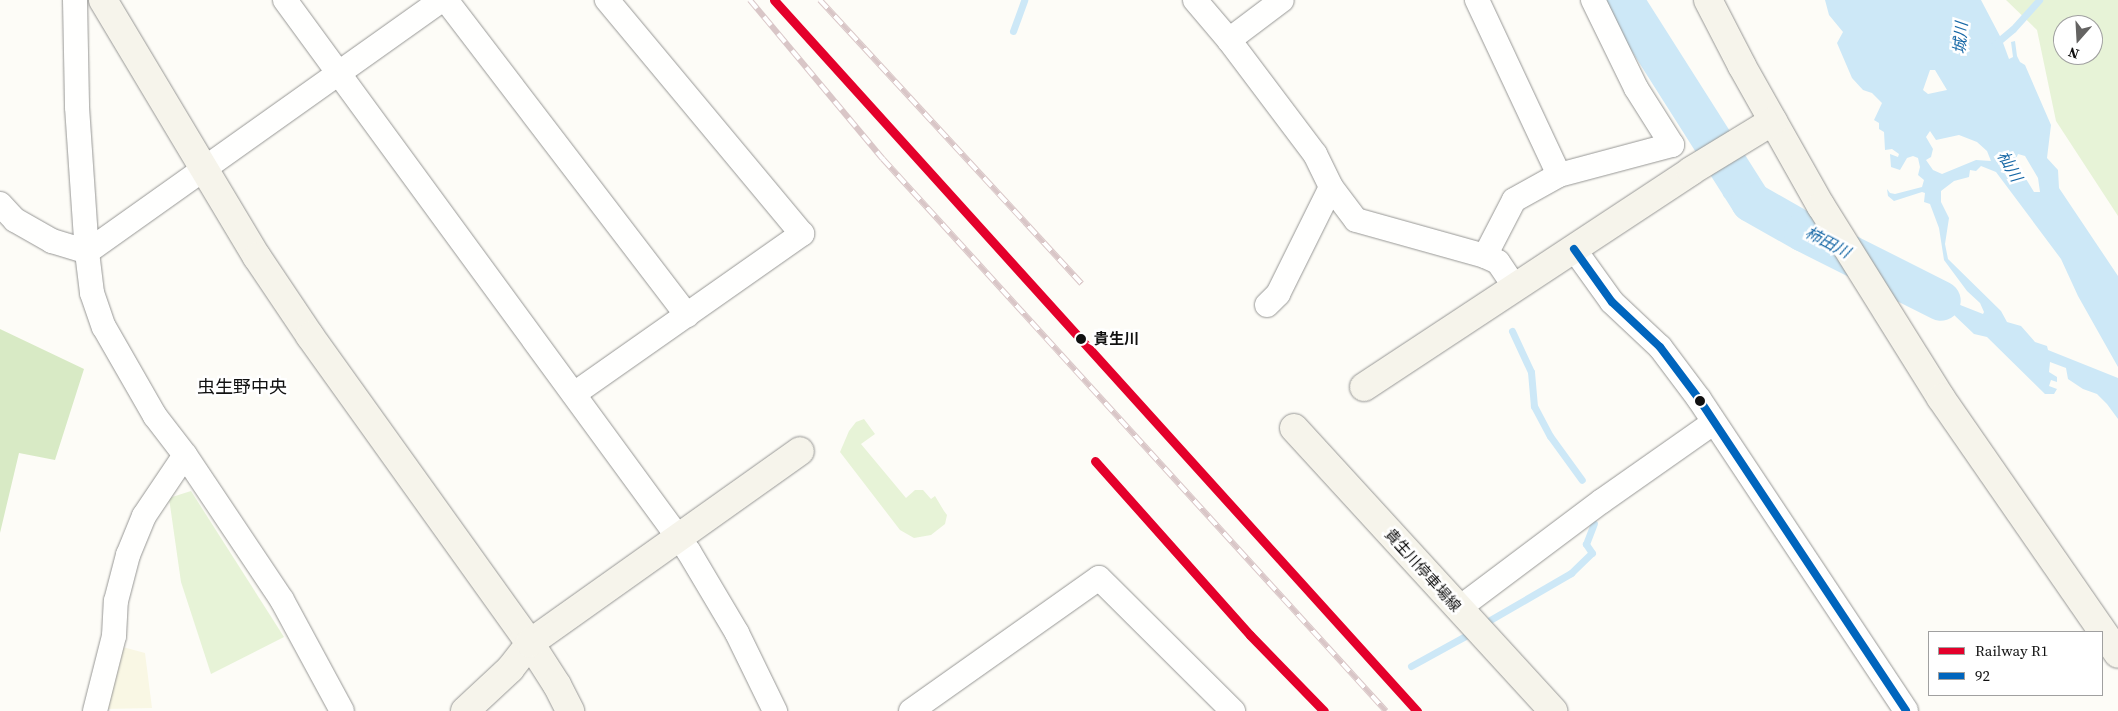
<!DOCTYPE html>
<html>
<head>
<meta charset="utf-8">
<style>
	body { margin:0 }
	#map { position:relative; width:2118px; height:711px; overflow:hidden; background:#fdfcf7; font-family:"Source Serif 4","Noto Sans JP",serif }
	div>[style] { position:absolute }
	.farmland>* { inset:0; background:#f9f7e4 }
	.green>* { inset:0; background:#e7f3d7 }
	.forest>* { inset:0; background:#d8eac5 }
	.water>* { inset:0; background:#cde8f7 }
	.stream>* { height:7px; margin:-3.5px; padding:0 3.5px; transform-origin:3.5px; border-radius:3.5px; background:#cde8f7 }
	.river>* { height:40px; margin:-20px; padding:0 20px; transform-origin:20px; border-radius:20px; background:#cde8f7 }
	.roads { filter:drop-shadow(0 0 1px #979795) drop-shadow(0 0 1px #979795) }
	.street>* { height:24px; margin:-12px; padding:0 12px; transform-origin:12px; border-radius:12px; background:#fffffe }
	.secondary>* { height:28px; margin:-14px; padding:0 14px; transform-origin:14px; border-radius:14px; background:#f6f4eb }
	.rail>* { height:5.5px; margin-top:-2.75px; transform-origin:0; background:repeating-linear-gradient(90deg,#fff 0 11px,#d9c6c7 0 22px); box-sizing:border-box; border-block:1px solid #d9c6c7 }
	.bus-1>* { height:8px; margin:-4px; padding:0 4px; transform-origin:4px; border-radius:4px; background:#0065bd }
	.rail-1>* { height:9px; margin:-4.5px; padding:0 4.5px; transform-origin:4.5px; border-radius:4.5px; background:#e4002b }
	.dots>* { width:14px; height:14px; translate:-50% -50%; box-sizing:border-box; border:2px solid #fff; border-radius:50% }
	span { translate:-50% -50%; white-space:nowrap; text-align:center; line-height:1.15; -webkit-text-stroke:5px #fff; paint-order:stroke }
	.stop-label { font-size:15px; color:#111; font-weight:700 }
	.left { translate:0 -50%; text-align:left }
	.street-label { font-size:15px; color:#111 }
	.water-label { font-size:16px; color:#1768a6; font-style:italic }
	.quarter-label { font-size:18px; color:#111 }
	.legend { position:absolute; left:1928px; top:631px; width:175px; height:65px; box-sizing:border-box; background:#fff; border:1px solid #a0a0a0; margin:0; padding:6px 9px; list-style:none; font-size:15px; color:#111 }
	.legend li { display:flex; align-items:center; gap:10px; height:25px }
	.legend b { width:25px; border:1px solid #a0a0a0 }
	.north { position:absolute; left:2053px; top:15px; width:50px; height:50px; box-sizing:border-box; background:#fff; border:1px solid #a0a0a0; border-radius:50%; rotate:199deg; font-size:14px; font-weight:700; line-height:20px; text-align:center; color:#111 }
	.north::after { content:''; display:block; margin:auto; width:18px; height:22px; background:#646362; clip-path:polygon(50% 0,100% 100%,50% 72%,0 100%) }
</style>
</head>
<body>
<div id="map">
	<div class="farmland">
		<div style="clip-path:polygon(119px 646px,145px 653px,152px 708px,104px 709px)"></div>
	</div>
	<div class="green">
		<div style="clip-path:polygon(evenodd,2006px 0,2118px 0,2118px 216px,2056px 121px,2037px 30px,2006px 0,2063px 25px,2093px 25px,2093px 55px,2063px 55px,2063px 25px)"></div>
		<div style="clip-path:polygon(864px 419px,875px 434px,861px 444px,906px 498px,915px 490px,923px 490px,931px 499px,935px 496px,944px 511px,947px 515px,945px 524px,931px 535px,914px 538px,900px 530px,840px 452px,849px 431px,856px 422px)"></div>
		<div style="clip-path:polygon(191px 491px,284px 637px,211px 674px,181px 582px,169px 498px)"></div>
	</div>
	<div class="forest">
		<div style="clip-path:polygon(0 329px,84px 369px,55px 460px,19px 453px,0 533px)"></div>
	</div>
	<div class="water">
		<div style="clip-path:polygon(evenodd,1825px 0,1981px 0,2002px 40px,2009px 59px,2013px 57px,2011px 42px,2015px 41px,2017px 56px,2020px 62px,2025px 65px,2051px 125px,2047px 158px,2058px 170px,2059px 188px,2118px 276px,2118px 367px,2078px 296px,2061px 259px,1996px 172px,1981px 166px,1976px 171px,1970px 170px,1969px 177px,1954px 181px,1941px 191px,1941px 202px,1949px 218px,1945px 244px,1948px 259px,2001px 311px,2007px 322px,2021px 326px,2035px 342px,2047px 346px,2048px 350px,2118px 378px,2118px 419px,2107px 404px,2097px 394px,2083px 389px,2068px 379px,2066px 368px,2050px 362px,2049px 372px,2057px 377px,2057px 382px,2051px 380px,2049px 386px,2057px 389px,2054px 394px,2045px 394px,1987px 337px,1974px 334px,1953px 314px,1904px 291px,1895px 282px,1891px 273px,1940px 297px,1983px 314px,1984px 312px,1980px 303px,1967px 291px,1944px 260px,1939px 228px,1930px 204px,1924px 202px,1925px 193px,1922px 192px,1894px 201px,1888px 196px,1887px 189px,1890px 193px,1895px 194px,1922px 187px,1924px 180px,1918px 175px,1920px 167px,1918px 158px,1913px 156px,1907px 158px,1900px 170px,1891px 167px,1890px 154px,1898px 157px,1899px 154px,1892px 149px,1885px 150px,1884px 132px,1879px 129px,1879px 123px,1874px 120px,1882px 103px,1872px 93px,1863px 90px,1852px 78px,1837px 43px,1843px 32px,1829px 15px,1825px 0,1930px 70px,1935px 70px,1947px 90px,1928px 94px,1923px 90px,1930px 70px,1825px 0,1930px 131px,1936px 140px,1959px 135px,1977px 142px,1987px 151px,1991px 161px,1976px 160px,1942px 174px,1933px 170px,1926px 160px,1931px 157px,1933px 149px,1926px 137px,1930px 131px,1825px 0,2018px 154px,2025px 156px,2038px 178px,2040px 192px,2034px 192px,2015px 161px,2018px 154px)"></div>
	</div>
	<div class="stream">
		<div style="left:1013px;top:31px;width:33px;rotate:-70deg"></div>
		<div style="left:1995px;top:44px;width:23px;rotate:-40deg"></div>
		<div style="left:2013px;top:29px;width:39px;rotate:-48deg"></div>
		<div style="left:1726px;top:194px;width:16px;rotate:-27deg"></div>
		<div style="left:1512px;top:331px;width:45px;rotate:65.1deg"></div>
		<div style="left:1531px;top:372px;width:34px;rotate:85deg"></div>
		<div style="left:1534px;top:406px;width:34px;rotate:62deg"></div>
		<div style="left:1550px;top:436px;width:54px;rotate:54deg"></div>
		<div style="left:1490px;top:620px;width:94px;rotate:-30.1deg"></div>
		<div style="left:1571px;top:573px;width:29px;rotate:-44deg"></div>
		<div style="left:1592px;top:553px;width:11px;rotate:-124deg"></div>
		<div style="left:1586px;top:544px;width:22px;rotate:-69deg"></div>
		<div style="left:1411px;top:666px;width:66px;rotate:-28.9deg"></div>
	</div>
	<div class="river">
		<div style="left:1623px;top:0;width:239px;rotate:57.6deg"></div>
		<div style="left:1751px;top:202px;width:61px;rotate:29.5deg"></div>
		<div style="left:1804px;top:232px;width:153px;rotate:26.7deg"></div>
	</div>
	<div class="roads">
		<div class="street">
			<div style="left:75px;top:0;width:107px;rotate:88.9deg"></div>
			<div style="left:77px;top:107px;width:145px;rotate:86.1deg"></div>
			<div style="left:87px;top:252px;width:41px;rotate:83deg"></div>
			<div style="left:92px;top:293px;width:36px;rotate:71deg"></div>
			<div style="left:104px;top:327px;width:103px;rotate:60.2deg"></div>
			<div style="left:155px;top:416px;width:49px;rotate:52.4deg"></div>
			<div style="left:185px;top:455px;width:174px;rotate:56.2deg"></div>
			<div style="left:282px;top:600px;width:126px;rotate:61.6deg"></div>
			<div style="left:285px;top:0;width:684px;rotate:53.8deg"></div>
			<div style="left:689px;top:552px;width:94px;rotate:59.3deg"></div>
			<div style="left:737px;top:633px;width:87px;rotate:64deg"></div>
			<div style="left:446px;top:0;width:397px;rotate:52.6deg"></div>
			<div style="left:1195px;top:0;width:52px;rotate:49.6deg"></div>
			<div style="left:1229px;top:40px;width:143px;rotate:53deg"></div>
			<div style="left:1315px;top:154px;width:37px;rotate:64deg"></div>
			<div style="left:1331px;top:187px;width:41px;rotate:52.9deg"></div>
			<div style="left:1356px;top:220px;width:134px;rotate:15.6deg"></div>
			<div style="left:1485px;top:256px;width:14px;rotate:25deg"></div>
			<div style="left:1498px;top:262px;width:30px;rotate:56deg"></div>
			<div style="left:1477px;top:0;width:193px;rotate:64.9deg"></div>
			<div style="left:1229px;top:40px;width:66px;rotate:-37deg"></div>
			<div style="left:0;top:204px;width:22px;rotate:47deg"></div>
			<div style="left:15px;top:220px;width:43px;rotate:29.6deg"></div>
			<div style="left:52px;top:241px;width:37px;rotate:17deg"></div>
			<div style="left:1574px;top:249px;width:65px;rotate:54.4deg"></div>
			<div style="left:1612px;top:302px;width:66px;rotate:43.2deg"></div>
			<div style="left:1660px;top:347px;width:65px;rotate:53.1deg"></div>
			<div style="left:1699px;top:399px;width:374px;rotate:56.4deg"></div>
			<div style="left:87px;top:252px;width:435px;rotate:-35.4deg"></div>
			<div style="left:1485px;top:256px;width:63px;rotate:-62.6deg"></div>
			<div style="left:1514px;top:200px;width:51px;rotate:-29.1deg"></div>
			<div style="left:1559px;top:175px;width:117px;rotate:-14.9deg"></div>
			<div style="left:1672px;top:145px;width:67px;rotate:-122.3deg"></div>
			<div style="left:1636px;top:88px;width:98px;rotate:-116deg"></div>
			<div style="left:1267px;top:305px;width:16px;rotate:-45deg"></div>
			<div style="left:1278px;top:294px;width:119px;rotate:-63.6deg"></div>
			<div style="left:574px;top:394px;width:279px;rotate:-35.1deg"></div>
			<div style="left:802px;top:234px;width:305px;rotate:-129.8deg"></div>
			<div style="left:1458px;top:609px;width:180px;rotate:-36.9deg"></div>
			<div style="left:1602px;top:501px;width:136px;rotate:-35.1deg"></div>
			<div style="left:95px;top:711px;width:77px;rotate:-75.8deg"></div>
			<div style="left:114px;top:636px;width:35px;rotate:-87deg"></div>
			<div style="left:116px;top:601px;width:48px;rotate:-75.4deg"></div>
			<div style="left:128px;top:555px;width:42px;rotate:-67.7deg"></div>
			<div style="left:144px;top:516px;width:73px;rotate:-56.1deg"></div>
			<div style="left:911px;top:711px;width:230px;rotate:-35.3deg"></div>
			<div style="left:1099px;top:578px;width:189px;rotate:44.8deg"></div>
		</div>
		<div class="secondary">
			<div style="left:103px;top:0;width:300px;rotate:59.1deg"></div>
			<div style="left:257px;top:257px;width:95px;rotate:56.1deg"></div>
			<div style="left:310px;top:336px;width:378px;rotate:54.4deg"></div>
			<div style="left:530px;top:643px;width:50px;rotate:57.3deg"></div>
			<div style="left:557px;top:685px;width:29px;rotate:63deg"></div>
			<div style="left:1708px;top:0;width:74px;rotate:62.7deg"></div>
			<div style="left:1742px;top:66px;width:161px;rotate:60.6deg"></div>
			<div style="left:1821px;top:206px;width:226px;rotate:58deg"></div>
			<div style="left:1941px;top:398px;width:311px;rotate:55.3deg"></div>
			<div style="left:1364px;top:387px;width:392px;rotate:-33.4deg"></div>
			<div style="left:1691px;top:171px;width:96px;rotate:-31.4deg"></div>
			<div style="left:1294px;top:428px;width:384px;rotate:47.5deg"></div>
			<div style="left:465px;top:711px;width:62px;rotate:-43deg"></div>
			<div style="left:510px;top:669px;width:33px;rotate:-52deg"></div>
			<div style="left:530px;top:643px;width:331px;rotate:-35.4deg"></div>
		</div>
	</div>
	<div class="rail">
		<div style="left:750px;top:0;width:207px;rotate:50.1deg"></div>
		<div style="left:883px;top:159px;width:747px;rotate:47.66deg"></div>
		<div style="left:774px;top:0;width:959px;rotate:47.88deg"></div>
		<div style="left:820px;top:0;width:386px;rotate:47.3deg"></div>
	</div>
	<div class="bus-1">
		<div style="left:1574px;top:249px;width:65px;rotate:54.4deg"></div>
		<div style="left:1612px;top:302px;width:66px;rotate:43.2deg"></div>
		<div style="left:1660px;top:347px;width:65px;rotate:53.1deg"></div>
		<div style="left:1699px;top:399px;width:374px;rotate:56.4deg"></div>
	</div>
	<div class="rail-1">
		<div style="left:774px;top:0;width:959px;rotate:47.88deg"></div>
		<div style="left:1095px;top:461px;width:233px;rotate:48.3deg"></div>
		<div style="left:1250px;top:635px;width:106px;rotate:45.8deg"></div>
	</div>
	<div class="dots">
		<div style="left:1081px;top:339px;background:#111"></div>
		<div style="left:1700px;top:401px;background:#111"></div>
	</div>
	<div class="stop-label">
		<span class="left" style="left:1094px;top:339px">貴生川</span>
	</div>
	<div class="street-label">
		<span style="left:1423px;top:570px;rotate:48deg">貴生川停車場線</span>
	</div>
	<div class="water-label">
		<span style="left:1960px;top:38px;rotate:-85deg">城川</span>
		<span style="left:2010px;top:166px;rotate:60deg">杣川</span>
		<span style="left:1828px;top:242px;rotate:28deg">柿田川</span>
	</div>
	<div class="quarter-label">
		<span style="left:242px;top:387px">虫生野中央</span>
	</div>
	<ul class="legend">
	<li><b style="height:6px;background:#e4002b"></b>Railway R1</li>
	<li><b style="height:6px;background:#0065bd"></b>92</li>
	</ul>
	<div class="north">N</div>
</div>
</body>
</html>
